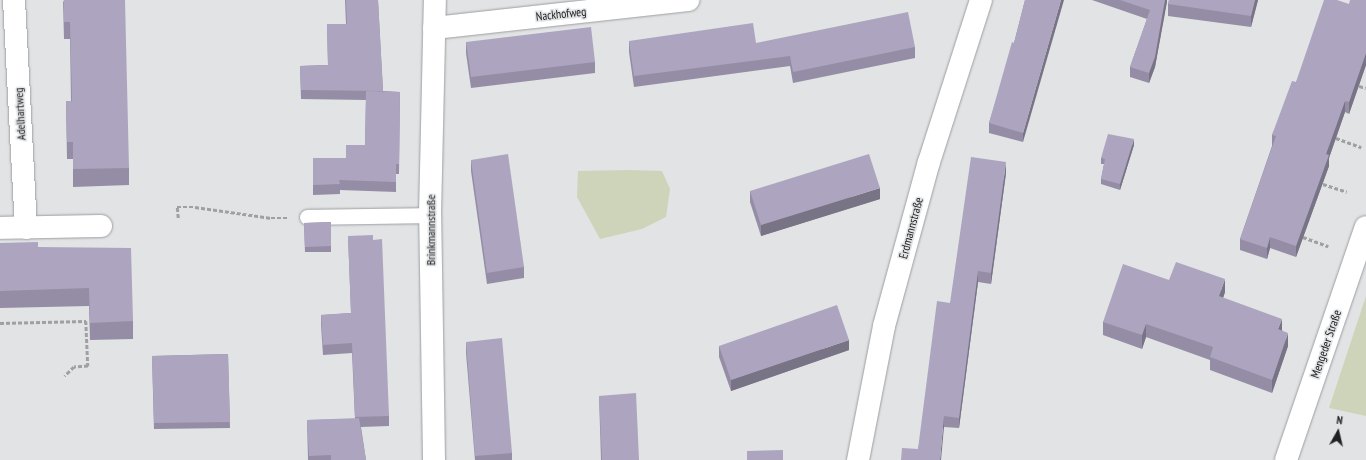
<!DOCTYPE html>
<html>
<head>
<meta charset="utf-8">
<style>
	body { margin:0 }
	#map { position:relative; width:1366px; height:460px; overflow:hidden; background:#e1e3e5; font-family:"PT Sans Narrow",sans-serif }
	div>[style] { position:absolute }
	.green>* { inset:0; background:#ced4ba }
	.path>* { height:2.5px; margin-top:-1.25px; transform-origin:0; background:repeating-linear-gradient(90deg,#9ea0a1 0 4px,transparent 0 6px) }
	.roads { filter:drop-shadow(0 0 1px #9d9ea1) drop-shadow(0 0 1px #9d9ea1) }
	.lane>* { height:15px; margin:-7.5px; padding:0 7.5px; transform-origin:7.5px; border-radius:7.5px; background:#fff }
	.street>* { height:22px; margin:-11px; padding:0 11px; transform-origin:11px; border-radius:11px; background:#fff }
	.wall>* { inset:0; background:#958da5 }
	.shaded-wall>* { inset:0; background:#797386 }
	.building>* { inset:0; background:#ada4c0 }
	span { translate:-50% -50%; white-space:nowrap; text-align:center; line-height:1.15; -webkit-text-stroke:3px #e1e3e5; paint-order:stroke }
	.street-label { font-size:12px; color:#202122 }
	.north { position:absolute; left:1318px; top:412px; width:40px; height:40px; -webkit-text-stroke:3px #e1e3e5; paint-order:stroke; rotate:8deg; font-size:11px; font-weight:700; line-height:16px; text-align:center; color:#202122 }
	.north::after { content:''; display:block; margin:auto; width:14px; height:18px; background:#202122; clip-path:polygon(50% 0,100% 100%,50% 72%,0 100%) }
</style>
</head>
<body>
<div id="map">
	<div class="green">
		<div style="clip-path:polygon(628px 170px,662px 171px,670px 189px,666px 217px,642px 229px,600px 239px,577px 197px,578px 171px)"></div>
		<div style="clip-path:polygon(1366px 296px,1366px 416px,1329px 408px)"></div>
	</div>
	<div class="path">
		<div style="left:1359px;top:86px;width:7px;rotate:16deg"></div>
		<div style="left:1336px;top:138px;width:27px;rotate:20deg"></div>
		<div style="left:1323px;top:184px;width:25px;rotate:18deg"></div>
		<div style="left:178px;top:218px;width:11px;rotate:-95deg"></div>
		<div style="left:177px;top:207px;width:18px"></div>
		<div style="left:195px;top:207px;width:77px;rotate:8.2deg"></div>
		<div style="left:271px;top:218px;width:16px"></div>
		<div style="left:1303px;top:237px;width:27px;rotate:20deg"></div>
		<div style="left:0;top:323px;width:86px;rotate:-1.3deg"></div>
		<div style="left:86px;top:321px;width:45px;rotate:87.5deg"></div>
		<div style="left:88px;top:366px;width:14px;rotate:176deg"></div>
		<div style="left:74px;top:367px;width:13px;rotate:135deg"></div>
	</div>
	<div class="roads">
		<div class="lane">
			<div style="left:307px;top:217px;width:123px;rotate:-0.9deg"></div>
		</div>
		<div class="street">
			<div style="left:14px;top:0;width:228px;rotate:87deg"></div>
			<div style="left:434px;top:28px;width:256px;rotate:-6.3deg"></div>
			<div style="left:0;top:228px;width:101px;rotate:-1.1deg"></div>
			<div style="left:434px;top:460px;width:245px;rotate:-90.9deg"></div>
			<div style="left:430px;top:215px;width:215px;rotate:-88.7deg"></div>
			<div style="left:858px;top:460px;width:136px;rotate:-79deg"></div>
			<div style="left:884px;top:326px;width:170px;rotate:-74.7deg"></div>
			<div style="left:929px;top:162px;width:170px;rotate:-72.2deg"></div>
			<div style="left:1286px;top:460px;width:246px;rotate:-71.1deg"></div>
		</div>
	</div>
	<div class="wall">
		<div style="clip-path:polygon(63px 0,129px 168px,129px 185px,73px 187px,73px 159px,67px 159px,66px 101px,71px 101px,70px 39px,64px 39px)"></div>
		<div style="clip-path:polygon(345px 0,378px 0,383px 91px,400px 92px,399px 174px,396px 174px,396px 192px,340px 190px,340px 194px,313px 195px,313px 158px,346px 158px,365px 145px,366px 100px,301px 99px,300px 66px,328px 65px,327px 24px,346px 24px)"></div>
		<div style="clip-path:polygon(1025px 0,1023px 142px,989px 133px,989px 123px,1014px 43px)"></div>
		<div style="clip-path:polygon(1092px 0,1167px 0,1155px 67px,1149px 83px,1130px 77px,1130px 67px,1147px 19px)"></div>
		<div style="clip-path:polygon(1169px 0,1258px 0,1251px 27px,1168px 16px,1168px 4px)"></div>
		<div style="clip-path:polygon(1366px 0,1366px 65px,1349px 114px,1345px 112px,1329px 158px,1329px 166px,1296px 257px,1270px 248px,1267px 259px,1240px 250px,1240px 239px,1272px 146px,1272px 135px,1296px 82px,1349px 4px)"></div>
		<div style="clip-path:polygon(629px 41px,756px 43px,915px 47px,915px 58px,793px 83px,790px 66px,634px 87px,629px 52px)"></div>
		<div style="clip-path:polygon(466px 42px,595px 62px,595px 73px,471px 88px,466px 53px)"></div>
		<div style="clip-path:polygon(1134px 145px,1120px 190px,1101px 184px,1101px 179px,1104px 164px,1101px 164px,1101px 158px)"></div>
		<div style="clip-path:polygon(471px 160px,524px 267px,524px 278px,487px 284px,471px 171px)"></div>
		<div style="clip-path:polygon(1006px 173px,991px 284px,978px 282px,959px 428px,944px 427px,918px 449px,950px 303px)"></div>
		<div style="clip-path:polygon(750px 191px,880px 199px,761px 236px,750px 202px)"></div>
		<div style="clip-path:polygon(331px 222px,331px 252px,305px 252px,304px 223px)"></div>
		<div style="clip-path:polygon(348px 236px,389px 416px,389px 426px,361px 427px,366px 460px,308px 460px,307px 420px,355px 419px,352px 353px,323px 355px,321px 325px,321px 315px,351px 313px)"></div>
		<div style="clip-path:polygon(0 243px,38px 247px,133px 321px,133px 339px,90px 340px,89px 306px,0 308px)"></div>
		<div style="clip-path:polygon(1169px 280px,1225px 292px,1223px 298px,1282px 330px,1288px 346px,1272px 393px,1210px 370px,1210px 360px,1146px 337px,1142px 349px,1103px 335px,1103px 322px)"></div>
		<div style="clip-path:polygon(466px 342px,512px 453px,512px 460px,475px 460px,466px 353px)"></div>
		<div style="clip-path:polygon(719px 346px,849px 350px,731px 391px,719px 357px)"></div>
		<div style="clip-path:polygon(228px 354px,230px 428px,154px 429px,152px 356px)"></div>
		<div style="clip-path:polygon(599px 396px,639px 460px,601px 460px)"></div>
	</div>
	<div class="shaded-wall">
		<div style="clip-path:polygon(1061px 0,1064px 0,1023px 142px,1023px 133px)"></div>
		<div style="clip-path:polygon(1165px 0,1167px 0,1167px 2px,1155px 67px,1149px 83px,1149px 73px)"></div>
		<div style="clip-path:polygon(1255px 0,1258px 0,1251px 27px,1251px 16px)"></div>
		<div style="clip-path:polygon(1366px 53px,1366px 65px,1349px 114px,1349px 102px)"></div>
		<div style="clip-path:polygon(1345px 101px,1345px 112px,1329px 158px,1329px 166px,1296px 257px,1296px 246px,1326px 154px)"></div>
		<div style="clip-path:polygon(1134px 139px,1134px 145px,1120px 190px,1120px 184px)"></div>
		<div style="clip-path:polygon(1006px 162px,1006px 173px,991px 284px,991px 273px)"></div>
		<div style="clip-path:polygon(880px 188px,880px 199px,761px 236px,761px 225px)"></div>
		<div style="clip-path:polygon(1270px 237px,1270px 248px,1267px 259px,1267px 248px)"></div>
		<div style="clip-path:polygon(978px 271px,978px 282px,959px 428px,959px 418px)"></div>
		<div style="clip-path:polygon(1225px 279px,1225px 292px,1219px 310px,1219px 296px)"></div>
		<div style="clip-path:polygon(1282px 319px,1282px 332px,1278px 329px)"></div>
		<div style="clip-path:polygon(1146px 324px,1146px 337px,1142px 349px,1142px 335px)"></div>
		<div style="clip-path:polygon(1288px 333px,1288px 346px,1272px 393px,1272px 380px)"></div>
		<div style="clip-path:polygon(849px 340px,849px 350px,731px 391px,731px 380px)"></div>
		<div style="clip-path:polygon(944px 416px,944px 427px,941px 460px,940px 460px)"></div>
	</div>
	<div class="building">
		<div style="clip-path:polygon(64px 0,125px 0,129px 168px,73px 169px,73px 142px,67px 142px,66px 101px,72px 101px,70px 22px,64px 22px)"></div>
		<div style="clip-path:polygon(346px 0,378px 0,383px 91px,301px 90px,300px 66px,328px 65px,327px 24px,347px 24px)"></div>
		<div style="clip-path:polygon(1025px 0,1061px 0,1023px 133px,989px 123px,1012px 42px,1014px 43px)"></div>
		<div style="clip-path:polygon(1120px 0,1165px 0,1155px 57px,1149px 73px,1130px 67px,1150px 10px)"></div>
		<div style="clip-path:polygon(1169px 0,1255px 0,1251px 16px,1168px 4px)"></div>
		<div style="clip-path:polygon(1324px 0,1337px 0,1349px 4px,1350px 0,1366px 0,1366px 53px,1349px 102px,1345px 101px,1326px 154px,1329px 155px,1296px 246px,1270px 237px,1267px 248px,1240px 239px,1276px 136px,1272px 135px,1292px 81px,1296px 82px)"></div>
		<div style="clip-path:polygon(908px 12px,915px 47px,793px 72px,790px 56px,634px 76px,629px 41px,753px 23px,756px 43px)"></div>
		<div style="clip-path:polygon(591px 27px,595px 62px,471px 77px,466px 42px)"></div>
		<div style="clip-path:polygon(366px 91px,400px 92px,399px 164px,396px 164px,396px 182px,339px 180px,340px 184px,313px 185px,313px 158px,346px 158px,346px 145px,365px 145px)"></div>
		<div style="clip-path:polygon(1108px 134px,1134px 139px,1120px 184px,1101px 179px,1105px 159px,1101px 158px)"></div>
		<div style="clip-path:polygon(508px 154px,524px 267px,487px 273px,471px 160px)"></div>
		<div style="clip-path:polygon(869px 154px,880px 188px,761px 225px,750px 191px)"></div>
		<div style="clip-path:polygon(971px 157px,1006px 162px,991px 273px,978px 271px,959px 418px,944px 416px,940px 460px,901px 460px,902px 448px,918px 449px,937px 301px,950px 303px)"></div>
		<div style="clip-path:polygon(331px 222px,331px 246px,305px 247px,304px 223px)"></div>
		<div style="clip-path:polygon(373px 235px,373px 240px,382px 239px,389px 416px,355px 417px,352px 343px,323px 345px,321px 315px,351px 313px,348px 236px)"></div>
		<div style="clip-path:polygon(38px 242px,38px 247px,131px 248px,133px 321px,90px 323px,89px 288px,0 291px,0 243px)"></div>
		<div style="clip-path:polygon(1176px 262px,1225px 279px,1219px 296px,1282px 319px,1278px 329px,1288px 333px,1272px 380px,1210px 357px,1213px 347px,1146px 324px,1142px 335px,1103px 322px,1123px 264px,1169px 280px)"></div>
		<div style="clip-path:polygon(837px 305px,849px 340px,731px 380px,719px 346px)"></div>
		<div style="clip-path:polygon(502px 338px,512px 453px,475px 456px,466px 342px)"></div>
		<div style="clip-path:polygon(228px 354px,230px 422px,154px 423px,152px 356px)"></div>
		<div style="clip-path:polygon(636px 393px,639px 460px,602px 460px,599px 396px)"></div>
		<div style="clip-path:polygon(359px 418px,366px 460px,331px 460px,331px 455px,309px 456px,307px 420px)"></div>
		<div style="clip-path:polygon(783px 450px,783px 460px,747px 460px,747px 451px)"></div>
	</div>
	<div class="street-label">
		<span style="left:561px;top:14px;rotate:-6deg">Nackhofweg</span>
		<span style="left:20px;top:114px;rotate:-93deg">Adelhartweg</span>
		<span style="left:911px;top:228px;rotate:-75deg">Erdmannstraße</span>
		<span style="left:431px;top:230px;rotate:-90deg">Brinkmannstraße</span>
		<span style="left:1326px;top:344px;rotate:-71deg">Mengeder Straße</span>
	</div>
	<div class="north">N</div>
</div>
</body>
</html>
